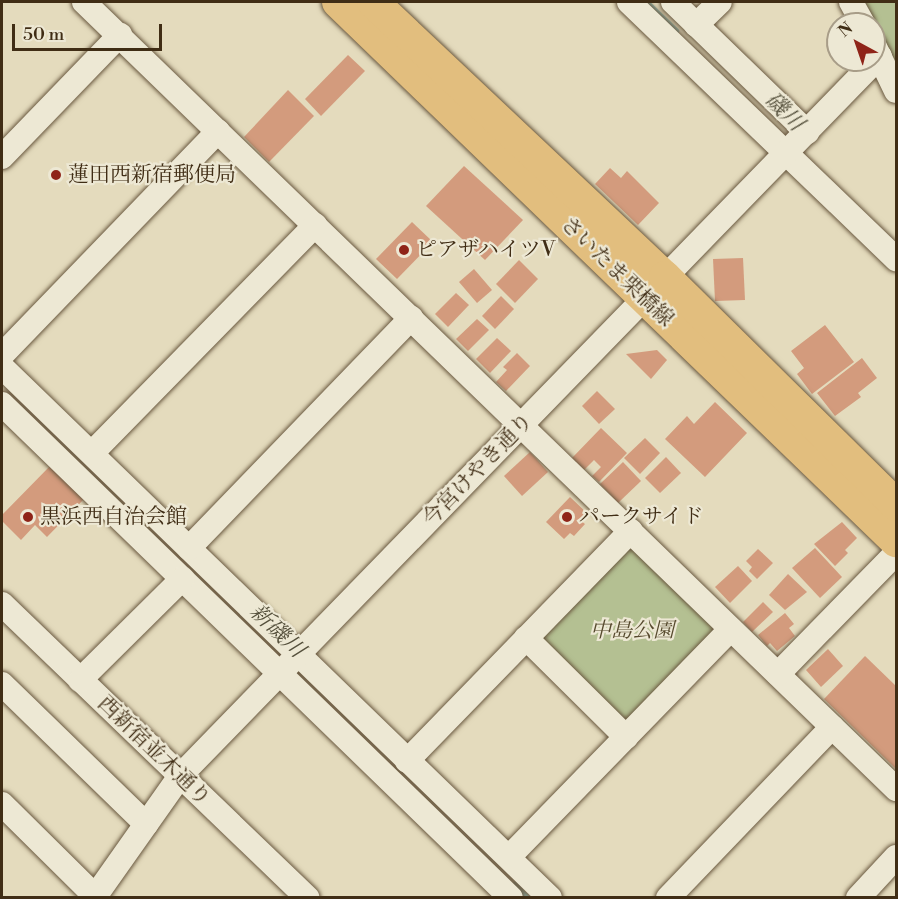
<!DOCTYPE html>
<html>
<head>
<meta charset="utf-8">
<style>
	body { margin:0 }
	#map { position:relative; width:898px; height:899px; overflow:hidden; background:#e4dbbd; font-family:"Libre Bodoni","Noto Serif JP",serif }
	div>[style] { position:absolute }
	.green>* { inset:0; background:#b4c092 }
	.stream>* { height:6px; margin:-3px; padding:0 3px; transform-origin:3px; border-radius:3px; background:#95bbb2 }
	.building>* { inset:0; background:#d39b7d }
	.roads { filter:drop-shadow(0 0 2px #69583f) drop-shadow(0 0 2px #69583f) }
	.minor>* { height:24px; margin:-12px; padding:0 12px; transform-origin:12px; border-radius:12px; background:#ede8d4 }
	.major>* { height:32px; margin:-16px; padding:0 16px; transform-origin:16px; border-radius:16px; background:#e2be7e }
	.dots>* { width:16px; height:16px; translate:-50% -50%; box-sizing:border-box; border:3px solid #ede8d4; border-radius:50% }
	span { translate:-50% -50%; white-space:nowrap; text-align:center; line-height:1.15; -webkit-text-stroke:4.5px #ede8d4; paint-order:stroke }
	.poi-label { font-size:21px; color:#402d15 }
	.left { translate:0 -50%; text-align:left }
	.street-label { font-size:21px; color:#402d15 }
	.park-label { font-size:21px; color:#574a2e; font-style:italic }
	.water-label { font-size:22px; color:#55503c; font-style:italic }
	.frame { position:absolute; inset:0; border:3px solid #402d15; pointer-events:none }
	.north { position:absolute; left:826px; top:12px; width:60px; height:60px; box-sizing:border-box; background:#ede8d4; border:2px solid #a89d88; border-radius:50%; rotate:320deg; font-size:16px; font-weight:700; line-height:24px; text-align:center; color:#402d15 }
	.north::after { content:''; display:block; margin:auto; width:21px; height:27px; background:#8f2418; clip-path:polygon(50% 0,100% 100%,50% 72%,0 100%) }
	.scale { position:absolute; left:12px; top:24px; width:150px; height:27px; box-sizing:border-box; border:3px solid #402d15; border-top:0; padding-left:8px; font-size:18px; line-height:21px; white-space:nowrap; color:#402d15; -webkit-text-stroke:4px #ede8d4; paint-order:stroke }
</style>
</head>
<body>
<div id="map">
	<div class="green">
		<div style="clip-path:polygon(864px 2px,896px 2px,896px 71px)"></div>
		<div style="clip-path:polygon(629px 549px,633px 549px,713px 627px,712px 634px,623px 723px,540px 639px)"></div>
	</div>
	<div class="stream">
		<div style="left:646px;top:2px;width:42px;rotate:44deg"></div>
		<div style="left:515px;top:885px;width:18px;rotate:47deg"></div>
	</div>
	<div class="building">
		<div style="clip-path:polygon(348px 55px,365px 71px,321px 116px,305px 99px)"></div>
		<div style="clip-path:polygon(288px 90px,314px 116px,269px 162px,244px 137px)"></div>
		<div style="clip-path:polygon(464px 166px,523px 220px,485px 260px,426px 206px)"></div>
		<div style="clip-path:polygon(610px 168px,621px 178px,627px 171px,659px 203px,638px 225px,595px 184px)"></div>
		<div style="clip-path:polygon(412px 222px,433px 242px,397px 279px,376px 259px)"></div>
		<div style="clip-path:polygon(743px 258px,745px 300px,715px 301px,713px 259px)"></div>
		<div style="clip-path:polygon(519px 260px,538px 279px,515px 303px,496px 284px)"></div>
		<div style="clip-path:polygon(474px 269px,492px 290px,477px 303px,459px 282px)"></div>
		<div style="clip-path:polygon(456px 293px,469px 305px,448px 327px,435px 314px)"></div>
		<div style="clip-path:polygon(501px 296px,514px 309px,495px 329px,482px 316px)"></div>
		<div style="clip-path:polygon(477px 319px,489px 330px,468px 351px,456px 339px)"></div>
		<div style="clip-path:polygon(825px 325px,854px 362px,812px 394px,797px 374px,804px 368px,791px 351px)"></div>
		<div style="clip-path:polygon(497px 338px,511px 351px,490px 373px,476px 359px)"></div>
		<div style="clip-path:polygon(657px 350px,667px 360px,651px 379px,626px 354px)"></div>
		<div style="clip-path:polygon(517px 353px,530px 366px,506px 391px,496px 382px,507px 370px,503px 367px)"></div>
		<div style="clip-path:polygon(862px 358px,877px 378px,858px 393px,861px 397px,835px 416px,817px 393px)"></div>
		<div style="clip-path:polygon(597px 391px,615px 409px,599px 424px,582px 406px)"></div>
		<div style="clip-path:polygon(715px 402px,747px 433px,705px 477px,665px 439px,687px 416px,694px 424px)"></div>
		<div style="clip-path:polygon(601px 428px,627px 453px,599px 482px,592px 476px,601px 467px,594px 460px,584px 470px,572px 458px)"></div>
		<div style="clip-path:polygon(645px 438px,660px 453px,640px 474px,624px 458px)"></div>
		<div style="clip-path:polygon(530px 452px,548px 472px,522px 496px,504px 476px)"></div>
		<div style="clip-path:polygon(666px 457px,681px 473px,660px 493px,645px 478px)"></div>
		<div style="clip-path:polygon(623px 462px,641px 481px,618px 503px,600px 484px)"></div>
		<div style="clip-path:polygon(50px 466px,84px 499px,47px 537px,35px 525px,21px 540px,2px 521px,2px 515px)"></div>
		<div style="clip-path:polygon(570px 497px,588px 514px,581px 521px,585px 524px,574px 536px,570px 533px,564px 539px,546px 522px)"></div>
		<div style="clip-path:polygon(842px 522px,857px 538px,845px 550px,848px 553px,835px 566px,814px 544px)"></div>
		<div style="clip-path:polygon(815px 548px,842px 577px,820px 598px,792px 568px)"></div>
		<div style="clip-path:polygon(758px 549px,773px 563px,757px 579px,749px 571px,752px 567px,746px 561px)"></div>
		<div style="clip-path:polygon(738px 566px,752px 581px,730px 603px,715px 587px)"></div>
		<div style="clip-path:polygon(788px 574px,807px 592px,785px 610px,769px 595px)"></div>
		<div style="clip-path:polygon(763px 602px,773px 612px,752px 632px,743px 622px)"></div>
		<div style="clip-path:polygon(785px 613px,794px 624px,789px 628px,795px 636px,777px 651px,770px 643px,767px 646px,758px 635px)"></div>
		<div style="clip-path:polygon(828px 649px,843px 666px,821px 687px,806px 670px)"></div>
		<div style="clip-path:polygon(865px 656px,896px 686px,896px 769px,824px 699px)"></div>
	</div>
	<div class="roads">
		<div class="minor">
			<div style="left:84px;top:2px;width:1131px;rotate:44.1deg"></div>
			<div style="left:629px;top:2px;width:371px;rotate:43.9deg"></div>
			<div style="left:673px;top:2px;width:187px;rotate:44.1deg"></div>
			<div style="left:851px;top:2px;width:25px;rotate:61deg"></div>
			<div style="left:696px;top:25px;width:33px;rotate:-44deg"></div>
			<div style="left:874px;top:45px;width:51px;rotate:64.4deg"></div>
			<div style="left:2px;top:157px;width:170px;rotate:-46deg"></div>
			<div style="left:2px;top:355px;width:311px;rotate:-46deg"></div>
			<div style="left:2px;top:367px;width:763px;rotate:44.1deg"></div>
			<div style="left:2px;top:404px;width:709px;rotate:44.14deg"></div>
			<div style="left:92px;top:453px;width:319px;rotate:-45.6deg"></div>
			<div style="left:189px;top:548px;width:320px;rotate:-46deg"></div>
			<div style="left:2px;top:604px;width:424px;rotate:43.9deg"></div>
			<div style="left:526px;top:638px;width:141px;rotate:44.7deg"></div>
			<div style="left:778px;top:674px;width:169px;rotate:-45.7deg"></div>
			<div style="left:80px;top:680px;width:144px;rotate:-44.7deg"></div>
			<div style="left:2px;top:684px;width:201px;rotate:44.2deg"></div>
			<div style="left:407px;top:761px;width:321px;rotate:-45.8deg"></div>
			<div style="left:2px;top:804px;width:134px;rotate:44.7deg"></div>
			<div style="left:509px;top:857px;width:318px;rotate:-45.8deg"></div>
			<div style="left:94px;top:898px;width:149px;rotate:-54.8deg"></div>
			<div style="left:180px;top:776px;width:1004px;rotate:-45.81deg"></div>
			<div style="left:668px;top:898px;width:237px;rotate:-46.2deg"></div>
			<div style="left:858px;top:898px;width:56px;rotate:-47.2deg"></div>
		</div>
		<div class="major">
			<div style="left:338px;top:2px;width:776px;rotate:44.01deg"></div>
			<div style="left:373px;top:2px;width:401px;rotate:43.3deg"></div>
			<div style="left:665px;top:277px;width:325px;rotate:44.6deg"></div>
		</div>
	</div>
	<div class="dots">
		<div style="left:56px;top:175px;background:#8f2418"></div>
		<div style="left:404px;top:250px;background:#8f2418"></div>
		<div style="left:28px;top:517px;background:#8f2418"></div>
		<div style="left:567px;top:517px;background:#8f2418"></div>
	</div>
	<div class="poi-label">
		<span class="left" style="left:68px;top:175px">蓮田西新宿郵便局</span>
		<span class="left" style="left:416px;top:250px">ピアザハイツV</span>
		<span class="left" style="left:40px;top:517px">黒浜西自治会館</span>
		<span class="left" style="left:579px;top:517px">パークサイド</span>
	</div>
	<div class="street-label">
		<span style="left:617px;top:272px;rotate:44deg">さいたま栗橋線</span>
		<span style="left:478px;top:470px;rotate:-46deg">今宮けやき通り</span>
		<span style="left:154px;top:751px;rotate:44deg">西新宿並木通り</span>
	</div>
	<div class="park-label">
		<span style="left:632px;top:631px">中島公園</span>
	</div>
	<div class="water-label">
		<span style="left:784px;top:112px;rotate:45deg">磯川</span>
		<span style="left:277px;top:631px;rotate:44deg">新磯川</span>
	</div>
	<div class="frame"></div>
	<div class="north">N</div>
	<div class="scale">50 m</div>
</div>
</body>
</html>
